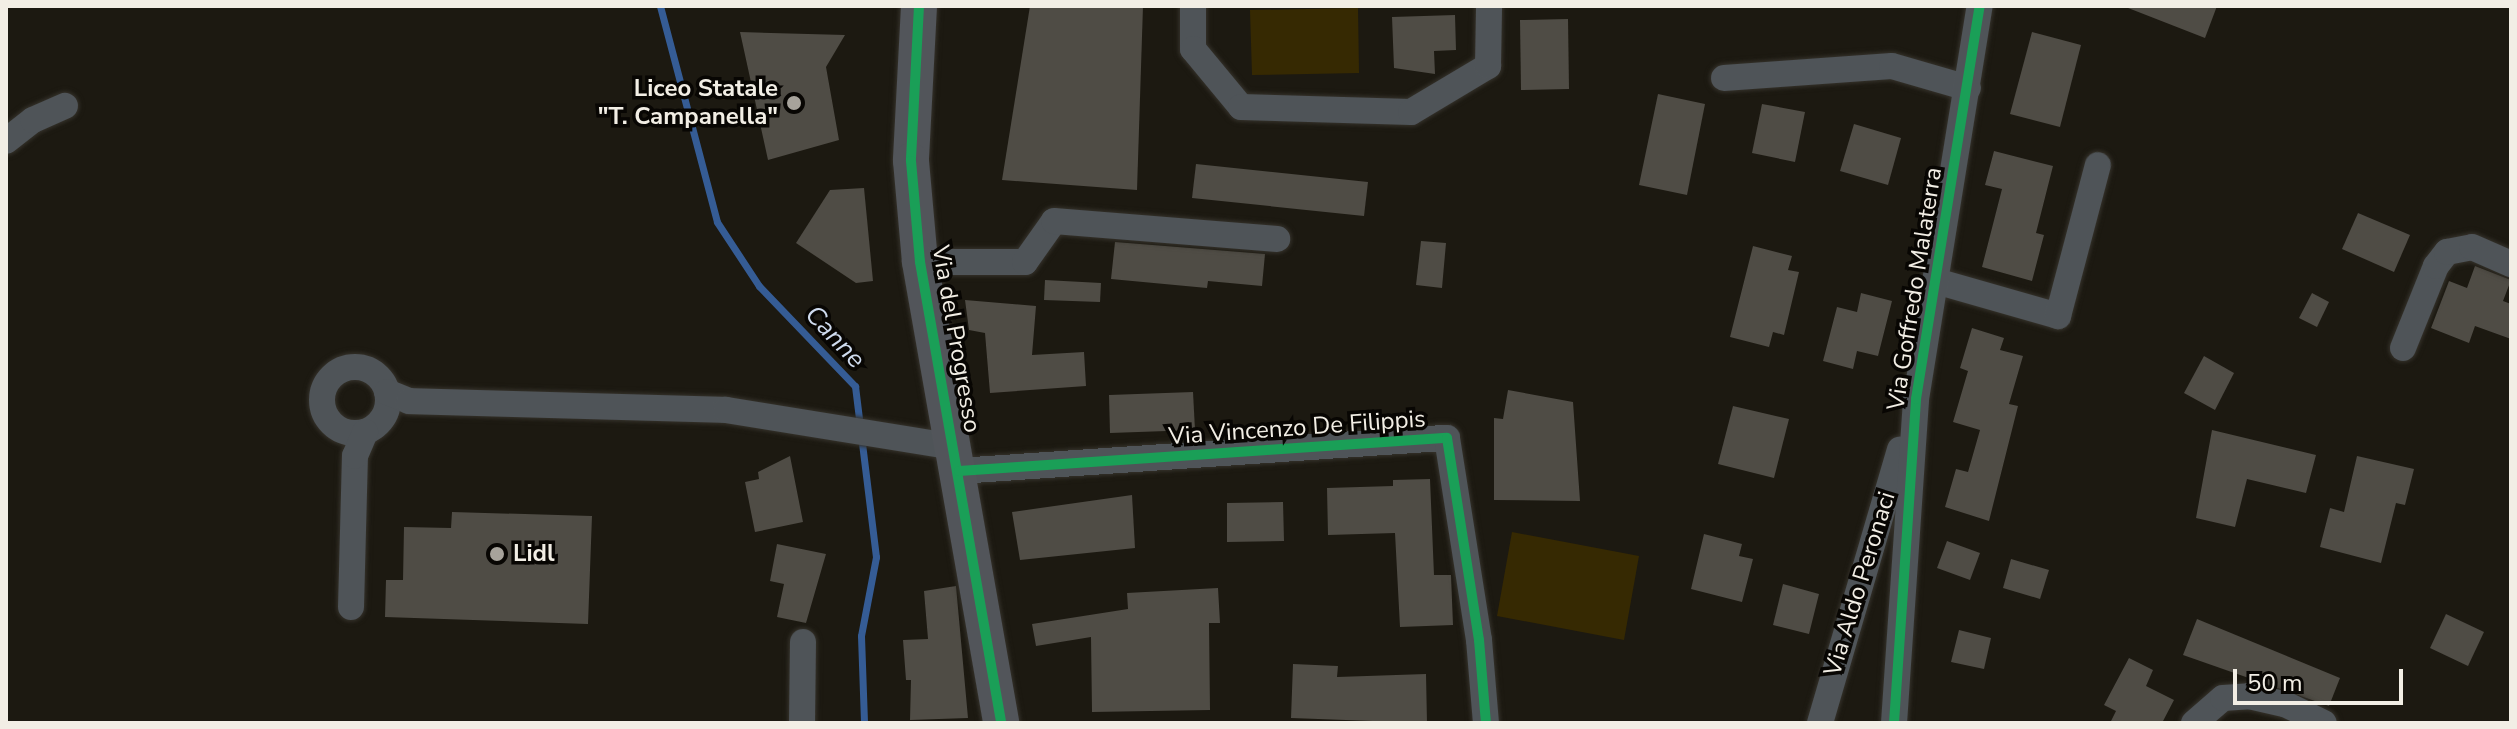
<!DOCTYPE html>
<html>
<head>
<meta charset="utf-8">
<style>
	body { margin:0 }
	#map { position:relative; width:2517px; height:729px; overflow:hidden; background:#1c1911; font-family:"Nunito Sans",sans-serif }
	div>[style] { position:absolute }
	.green>* { inset:0; background:#362902 }
	.stream>* { height:7px; margin:-3.5px; padding:0 3.5px; transform-origin:3.5px; border-radius:3.5px; background:#355c95 }
	.building>* { inset:0; background:#4f4c45 }
	.roads { filter:drop-shadow(0 0 2px #35322b) drop-shadow(0 0 2px #35322b) }
	.street>* { height:26px; margin:-13px; padding:0 13px; transform-origin:13px; border-radius:13px; background:#4f5458 }
	.street>.ring { margin:-13px; padding:0; box-sizing:content-box; background:none; border:26px solid #4f5458; border-radius:50% }
	.secondary>* { height:36px; margin:-18px; padding:0 18px; transform-origin:18px; border-radius:18px; background:#52555a }
	.cycleway>* { height:10px; margin:-5px; padding:0 5px; transform-origin:5px; border-radius:5px; background:#1a9f57 }
	.dots>* { width:22px; height:22px; translate:-50% -50%; box-sizing:border-box; border:4px solid #080603; border-radius:50% }
	span { translate:-50% -50%; white-space:nowrap; text-align:center; line-height:1.15; -webkit-text-stroke:7px #080603; paint-order:stroke }
	.poi-label { font-size:24px; color:#f2eee5; font-weight:700 }
	.right { translate:-100% -50%; text-align:right }
	.left { translate:0 -50%; text-align:left }
	.street-label { font-size:24px; color:#f2eee5 }
	.water-label { font-size:26px; color:#cfdbee; font-style:italic }
	.frame { position:absolute; inset:0; border:8px solid #f2eee5; pointer-events:none }
	.scale { position:absolute; left:2233px; top:669px; width:170px; height:36px; box-sizing:border-box; border:4px solid #f2eee5; border-top:0; padding-left:10px; font-size:24px; line-height:28px; white-space:nowrap; color:#f2eee5; -webkit-text-stroke:6px #080603; paint-order:stroke }
</style>
</head>
<body>
<div id="map">
	<div class="green">
		<div style="clip-path:polygon(1358px 8px,1359px 73px,1252px 75px,1250px 10px)"></div>
		<div style="clip-path:polygon(1512px 532px,1639px 556px,1624px 640px,1497px 616px)"></div>
	</div>
	<div class="stream">
		<div style="left:660px;top:6px;width:223px;rotate:75.2deg"></div>
		<div style="left:717px;top:222px;width:77px;rotate:56.7deg"></div>
		<div style="left:759px;top:286px;width:139px;rotate:46.2deg"></div>
		<div style="left:855px;top:386px;width:172px;rotate:83deg"></div>
		<div style="left:876px;top:557px;width:80px;rotate:100.8deg"></div>
		<div style="left:861px;top:636px;width:87px;rotate:88deg"></div>
	</div>
	<div class="building">
		<div style="clip-path:polygon(1030px 6px,1143px 6px,1137px 190px,1002px 180px)"></div>
		<div style="clip-path:polygon(2123px 6px,2217px 6px,2205px 38px)"></div>
		<div style="clip-path:polygon(1455px 15px,1456px 50px,1434px 51px,1435px 74px,1394px 68px,1392px 17px)"></div>
		<div style="clip-path:polygon(1568px 19px,1569px 89px,1521px 90px,1520px 20px)"></div>
		<div style="clip-path:polygon(740px 32px,845px 35px,826px 67px,839px 140px,768px 160px)"></div>
		<div style="clip-path:polygon(2032px 32px,2081px 45px,2060px 127px,2010px 114px)"></div>
		<div style="clip-path:polygon(1658px 94px,1705px 104px,1687px 195px,1639px 185px)"></div>
		<div style="clip-path:polygon(1762px 104px,1805px 112px,1795px 162px,1752px 153px)"></div>
		<div style="clip-path:polygon(1854px 124px,1901px 138px,1888px 185px,1840px 171px)"></div>
		<div style="clip-path:polygon(1994px 151px,2053px 166px,2036px 233px,2044px 235px,2032px 281px,1982px 267px,2002px 189px,1985px 185px)"></div>
		<div style="clip-path:polygon(1196px 164px,1368px 182px,1364px 216px,1192px 198px)"></div>
		<div style="clip-path:polygon(864px 188px,873px 281px,856px 283px,796px 243px,830px 190px)"></div>
		<div style="clip-path:polygon(2358px 213px,2410px 235px,2394px 272px,2342px 249px)"></div>
		<div style="clip-path:polygon(1421px 241px,1446px 243px,1442px 288px,1416px 285px)"></div>
		<div style="clip-path:polygon(1115px 242px,1265px 254px,1262px 286px,1208px 281px,1207px 288px,1111px 279px)"></div>
		<div style="clip-path:polygon(1753px 246px,1792px 256px,1788px 270px,1799px 272px,1784px 335px,1773px 332px,1769px 347px,1730px 337px)"></div>
		<div style="clip-path:polygon(2475px 266px,2511px 280px,2503px 301px,2511px 304px,2511px 339px,2475px 326px,2469px 343px,2431px 328px,2449px 281px,2467px 288px)"></div>
		<div style="clip-path:polygon(1045px 280px,1101px 283px,1100px 302px,1044px 300px)"></div>
		<div style="clip-path:polygon(1861px 293px,1892px 301px,1878px 356px,1857px 351px,1853px 369px,1823px 361px,1837px 307px,1857px 312px)"></div>
		<div style="clip-path:polygon(2312px 293px,2329px 302px,2317px 327px,2299px 318px)"></div>
		<div style="clip-path:polygon(965px 300px,1036px 306px,1032px 355px,1084px 352px,1086px 386px,990px 393px,985px 333px,969px 330px)"></div>
		<div style="clip-path:polygon(1972px 328px,2004px 338px,2000px 350px,2023px 356px,2009px 404px,2018px 406px,1989px 521px,1945px 507px,1956px 469px,1968px 472px,1980px 430px,1953px 422px,1968px 371px,1960px 368px)"></div>
		<div style="clip-path:polygon(2204px 356px,2234px 373px,2215px 410px,2184px 393px)"></div>
		<div style="clip-path:polygon(1508px 390px,1573px 402px,1580px 501px,1494px 500px,1494px 418px,1503px 419px)"></div>
		<div style="clip-path:polygon(1193px 392px,1195px 430px,1110px 433px,1109px 395px)"></div>
		<div style="clip-path:polygon(1733px 406px,1789px 419px,1774px 478px,1718px 464px)"></div>
		<div style="clip-path:polygon(2212px 430px,2316px 455px,2306px 493px,2247px 479px,2235px 527px,2196px 518px)"></div>
		<div style="clip-path:polygon(790px 456px,803px 522px,755px 532px,745px 482px,759px 479px,758px 472px)"></div>
		<div style="clip-path:polygon(2357px 456px,2414px 469px,2405px 505px,2396px 503px,2381px 563px,2320px 547px,2330px 508px,2344px 512px)"></div>
		<div style="clip-path:polygon(1430px 479px,1434px 575px,1451px 575px,1453px 625px,1400px 627px,1395px 533px,1328px 535px,1327px 488px,1393px 486px,1393px 480px)"></div>
		<div style="clip-path:polygon(1132px 495px,1135px 548px,1020px 560px,1012px 512px)"></div>
		<div style="clip-path:polygon(1283px 502px,1284px 541px,1227px 542px,1227px 503px)"></div>
		<div style="clip-path:polygon(452px 512px,592px 516px,588px 624px,385px 617px,386px 580px,403px 580px,404px 527px,451px 528px)"></div>
		<div style="clip-path:polygon(1704px 534px,1742px 544px,1739px 556px,1753px 559px,1742px 602px,1691px 589px)"></div>
		<div style="clip-path:polygon(1947px 541px,1980px 553px,1970px 580px,1937px 568px)"></div>
		<div style="clip-path:polygon(777px 544px,826px 554px,806px 623px,777px 617px,784px 584px,770px 581px)"></div>
		<div style="clip-path:polygon(2011px 559px,2049px 570px,2040px 599px,2003px 588px)"></div>
		<div style="clip-path:polygon(1783px 584px,1819px 594px,1809px 634px,1773px 625px)"></div>
		<div style="clip-path:polygon(956px 586px,968px 718px,910px 720px,911px 680px,906px 680px,903px 640px,928px 639px,924px 591px)"></div>
		<div style="clip-path:polygon(1218px 588px,1220px 623px,1209px 623px,1210px 710px,1092px 712px,1091px 637px,1036px 646px,1032px 624px,1128px 609px,1127px 593px)"></div>
		<div style="clip-path:polygon(2446px 614px,2484px 632px,2468px 666px,2430px 648px)"></div>
		<div style="clip-path:polygon(2197px 619px,2340px 678px,2329px 706px,2183px 655px)"></div>
		<div style="clip-path:polygon(1959px 630px,1991px 638px,1984px 669px,1951px 662px)"></div>
		<div style="clip-path:polygon(2129px 658px,2153px 670px,2146px 686px,2174px 700px,2162px 723px,2110px 723px,2116px 711px,2104px 705px)"></div>
		<div style="clip-path:polygon(1293px 664px,1338px 666px,1337px 677px,1426px 674px,1427px 723px,1291px 718px)"></div>
	</div>
	<div class="roads">
		<div class="street">
			<div style="left:1193px;top:6px;width:43px;rotate:90deg"></div>
			<div style="left:1193px;top:49px;width:75px;rotate:50.4deg"></div>
			<div style="left:1241px;top:107px;width:170px;rotate:1.7deg"></div>
			<div style="left:1411px;top:112px;width:90px;rotate:-30.9deg"></div>
			<div style="left:1488px;top:66px;width:60px;rotate:-89deg"></div>
			<div style="left:1724px;top:78px;width:168px;rotate:-4.1deg"></div>
			<div style="left:1892px;top:66px;width:79px;rotate:16.1deg"></div>
			<div style="left:6px;top:141px;width:34px;rotate:-38deg"></div>
			<div style="left:33px;top:120px;width:35px;rotate:-24deg"></div>
			<div style="left:920px;top:262px;width:105px"></div>
			<div style="left:1025px;top:262px;width:50px;rotate:-54.7deg"></div>
			<div style="left:1054px;top:221px;width:224px;rotate:4.6deg"></div>
			<div style="left:1936px;top:281px;width:127px;rotate:16deg"></div>
			<div style="left:2058px;top:316px;width:156px;rotate:-75.2deg"></div>
			<div style="left:2403px;top:348px;width:88px;rotate:-68.1deg"></div>
			<div style="left:2436px;top:266px;width:18px;rotate:-52deg"></div>
			<div style="left:2447px;top:252px;width:25px;rotate:-11deg"></div>
			<div style="left:2472px;top:247px;width:43px;rotate:23.6deg"></div>
			<div class="ring" style="left:322px;top:367px;width:40px;height:40px"></div>
			<div style="left:387px;top:392px;width:24px;rotate:22deg"></div>
			<div style="left:409px;top:401px;width:317px;rotate:1.6deg"></div>
			<div style="left:726px;top:410px;width:232px;rotate:9.2deg"></div>
			<div style="left:959px;top:471px;width:489px;rotate:-3.9deg"></div>
			<div style="left:1447px;top:438px;width:205px;rotate:81deg"></div>
			<div style="left:1479px;top:640px;width:83px;rotate:85.2deg"></div>
			<div style="left:351px;top:607px;width:151px;rotate:-88.5deg"></div>
			<div style="left:355px;top:456px;width:26px;rotate:-67deg"></div>
			<div style="left:802px;top:723px;width:81px;rotate:-89.3deg"></div>
			<div style="left:1820px;top:723px;width:285px;rotate:-73.7deg"></div>
			<div style="left:1894px;top:723px;width:325px;rotate:-86.1deg"></div>
			<div style="left:1916px;top:399px;width:398px;rotate:-80.8deg"></div>
			<div style="left:2194px;top:723px;width:38px;rotate:-41deg"></div>
			<div style="left:2223px;top:698px;width:26px;rotate:-4deg"></div>
			<div style="left:2249px;top:696px;width:37px;rotate:13deg"></div>
			<div style="left:2285px;top:704px;width:43px;rotate:26deg"></div>
		</div>
		<div class="secondary">
			<div style="left:919px;top:6px;width:155px;rotate:93deg"></div>
			<div style="left:911px;top:161px;width:101px;rotate:84.9deg"></div>
			<div style="left:920px;top:262px;width:468px;rotate:80deg"></div>
		</div>
	</div>
	<div class="cycleway">
		<div style="left:919px;top:6px;width:155px;rotate:93deg"></div>
		<div style="left:911px;top:161px;width:101px;rotate:84.9deg"></div>
		<div style="left:920px;top:262px;width:468px;rotate:80deg"></div>
		<div style="left:959px;top:471px;width:489px;rotate:-3.9deg"></div>
		<div style="left:1447px;top:438px;width:205px;rotate:81deg"></div>
		<div style="left:1479px;top:640px;width:83px;rotate:85.2deg"></div>
		<div style="left:1894px;top:723px;width:325px;rotate:-86.1deg"></div>
		<div style="left:1916px;top:399px;width:398px;rotate:-80.8deg"></div>
	</div>
	<div class="dots">
		<div style="left:794px;top:103px;background:#a7a39b"></div>
		<div style="left:497px;top:554px;background:#a7a39b"></div>
	</div>
	<div class="poi-label">
		<span class="right" style="left:778px;top:103px">Liceo Statale<br>"T. Campanella"</span>
		<span class="left" style="left:513px;top:554px">Lidl</span>
	</div>
	<div class="street-label">
		<span style="left:1915px;top:289px;rotate:-81deg">Via Goffredo Malaterra</span>
		<span style="left:956px;top:339px;rotate:80deg">Via del Progresso</span>
		<span style="left:1297px;top:428px;rotate:-4deg">Via Vincenzo De Filippis</span>
		<span style="left:1860px;top:584px;rotate:-73deg">Via Aldo Peronaci</span>
	</div>
	<div class="water-label">
		<span style="left:835px;top:337px;rotate:47deg">Canne</span>
	</div>
	<div class="frame"></div>
	<div class="scale">50 m</div>
</div>
</body>
</html>
